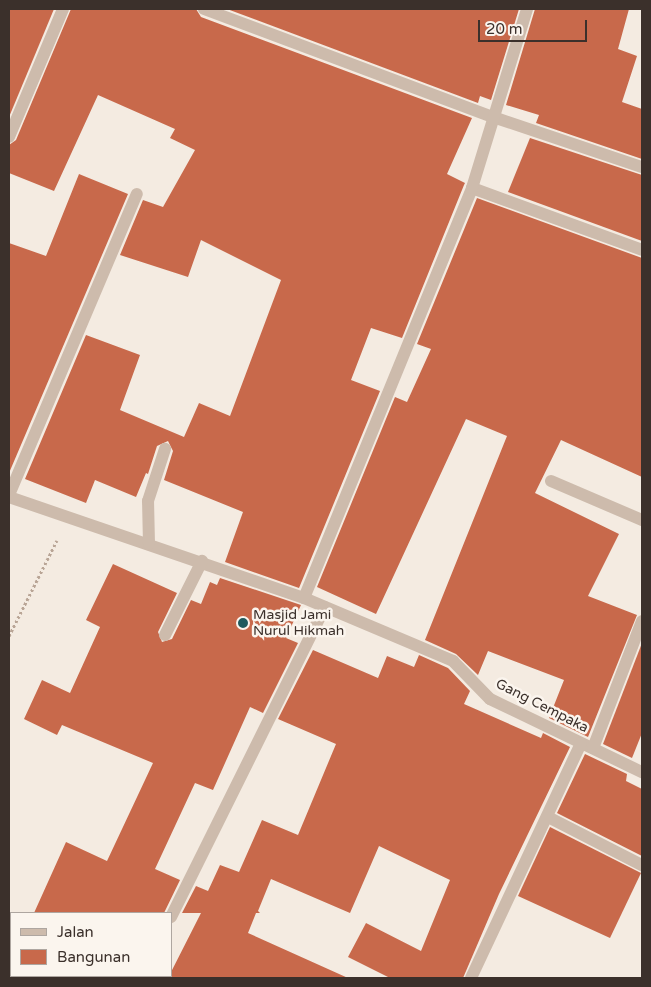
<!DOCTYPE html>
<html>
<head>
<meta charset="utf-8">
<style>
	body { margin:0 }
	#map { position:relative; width:651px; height:987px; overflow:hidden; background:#f4ebe1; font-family:"Varela Round",sans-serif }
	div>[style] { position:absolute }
	.building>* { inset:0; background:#c8694b }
	.path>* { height:3px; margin-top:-1.5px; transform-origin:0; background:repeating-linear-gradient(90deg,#b9a596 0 2.5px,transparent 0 5px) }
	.minor>* { height:12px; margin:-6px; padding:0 6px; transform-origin:6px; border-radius:6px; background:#cdbbac }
	.dots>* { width:14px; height:14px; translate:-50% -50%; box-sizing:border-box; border:2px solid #fbf5ee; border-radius:50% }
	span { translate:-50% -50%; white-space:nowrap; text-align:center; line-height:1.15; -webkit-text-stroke:5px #fbf5ee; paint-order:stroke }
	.poi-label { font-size:14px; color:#3b302b }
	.left { translate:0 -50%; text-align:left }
	.street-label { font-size:14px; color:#3b302b }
	.frame { position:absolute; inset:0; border:10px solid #3b302b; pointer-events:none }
	.legend { position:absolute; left:10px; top:912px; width:162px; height:65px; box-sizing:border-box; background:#fbf5ee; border:1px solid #aea6a0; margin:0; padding:6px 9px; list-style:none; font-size:15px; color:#3b302b }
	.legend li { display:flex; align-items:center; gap:10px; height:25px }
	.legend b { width:25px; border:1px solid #aea6a0 }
	.scale { position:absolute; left:478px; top:20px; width:109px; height:22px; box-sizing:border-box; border:2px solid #3b302b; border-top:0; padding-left:6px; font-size:15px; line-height:18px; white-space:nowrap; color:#3b302b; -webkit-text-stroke:4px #fbf5ee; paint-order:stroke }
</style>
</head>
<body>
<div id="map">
	<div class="building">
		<div style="clip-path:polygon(9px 9px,54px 9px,9px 117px)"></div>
		<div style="clip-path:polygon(71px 9px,196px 9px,201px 17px,472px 118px,447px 174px,465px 183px,464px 185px,402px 338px,371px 328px,351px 380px,380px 391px,299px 588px,225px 562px,243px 512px,164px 480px,173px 451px,168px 441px,157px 446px,148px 474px,146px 473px,136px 497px,95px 480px,86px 503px,25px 479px,86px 335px,140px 355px,120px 410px,184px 437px,199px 403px,230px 416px,281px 280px,201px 240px,188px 277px,120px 255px,143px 200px,163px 207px,195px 150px,170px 138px,175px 129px,98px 95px,54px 191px,9px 173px,9px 145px,16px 140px)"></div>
		<div style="clip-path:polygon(227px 9px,519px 9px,491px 100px,480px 96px,478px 103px)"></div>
		<div style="clip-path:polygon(535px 9px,629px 9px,618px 49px,637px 56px,622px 102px,642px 109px,642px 159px,536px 123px,539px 115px,506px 105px)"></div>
		<div style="clip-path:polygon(530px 138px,642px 175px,642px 241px,508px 192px)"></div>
		<div style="clip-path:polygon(79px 174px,128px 194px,9px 473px,9px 243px,46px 256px)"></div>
		<div style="clip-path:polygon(477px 198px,642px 258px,642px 477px,561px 440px,535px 493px,619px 534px,588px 596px,637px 615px,588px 737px,549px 718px,564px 680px,488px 651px,478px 675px,456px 654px,425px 640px,507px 436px,466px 419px,376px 614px,317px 587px,395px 397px,407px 402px,431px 349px,417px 344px)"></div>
		<div style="clip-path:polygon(113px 564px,177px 593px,158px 632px,162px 642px,172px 639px,191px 600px,201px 604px,210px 582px,217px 585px,220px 578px,301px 605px,286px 638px,298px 643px,263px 713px,250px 707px,213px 790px,195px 783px,155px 869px,180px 880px,164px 913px,34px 913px,66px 842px,107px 861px,153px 763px,62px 725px,57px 735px,24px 719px,42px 680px,70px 693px,100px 627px,86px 620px)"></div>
		<div style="clip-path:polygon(642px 643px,642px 733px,632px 758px,603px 744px)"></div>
		<div style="clip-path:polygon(313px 650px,378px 678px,387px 656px,414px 667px,419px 655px,448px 668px,470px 691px,464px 704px,541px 738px,543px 733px,570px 747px,499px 894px,463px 978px,390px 978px,348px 957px,366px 923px,421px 951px,450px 880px,379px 846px,350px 913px,271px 879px,258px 911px,260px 913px,256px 913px,248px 933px,348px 978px,168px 978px,201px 913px,182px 913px,196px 886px,208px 891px,220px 865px,239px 872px,262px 820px,298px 835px,336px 744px,278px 719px)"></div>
		<div style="clip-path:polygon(585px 754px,627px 774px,626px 781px,642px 789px,642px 856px,557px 813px)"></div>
		<div style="clip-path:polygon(550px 827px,641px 873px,610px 938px,518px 896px)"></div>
	</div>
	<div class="path">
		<div style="left:9px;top:636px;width:107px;rotate:-63.4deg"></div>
	</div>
	<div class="minor">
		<div style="left:204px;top:9px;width:312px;rotate:20.5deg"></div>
		<div style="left:496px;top:118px;width:154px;rotate:18.6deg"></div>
		<div style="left:9px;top:137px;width:139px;rotate:-67.1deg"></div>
		<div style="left:472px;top:188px;width:181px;rotate:20deg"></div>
		<div style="left:551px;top:481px;width:99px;rotate:23.2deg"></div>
		<div style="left:9px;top:495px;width:327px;rotate:-67deg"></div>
		<div style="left:9px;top:497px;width:312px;rotate:18.9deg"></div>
		<div style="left:304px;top:598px;width:162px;rotate:22.9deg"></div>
		<div style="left:453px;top:661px;width:53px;rotate:45.8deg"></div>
		<div style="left:490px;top:699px;width:169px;rotate:25.7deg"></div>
		<div style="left:149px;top:544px;width:43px;rotate:-91.3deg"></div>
		<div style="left:148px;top:501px;width:55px;rotate:-71.9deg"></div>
		<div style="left:304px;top:598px;width:443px;rotate:-67.7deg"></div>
		<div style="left:472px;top:188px;width:187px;rotate:-72.9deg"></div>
		<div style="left:165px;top:635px;width:83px;rotate:-63.4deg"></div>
		<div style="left:593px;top:748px;width:136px;rotate:-68.9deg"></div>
		<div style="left:548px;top:817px;width:106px;rotate:27.1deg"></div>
		<div style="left:171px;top:917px;width:346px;rotate:-63.6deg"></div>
		<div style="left:137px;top:978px;width:3px;rotate:-45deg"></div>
		<div style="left:471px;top:978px;width:259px;rotate:-64.9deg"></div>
	</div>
	<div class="dots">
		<div style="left:243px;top:623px;background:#1f5a5e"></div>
	</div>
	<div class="poi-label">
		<span class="left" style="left:253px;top:623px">Masjid Jami<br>Nurul Hikmah</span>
	</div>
	<div class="street-label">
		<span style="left:542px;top:706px;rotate:27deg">Gang Cempaka</span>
	</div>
	<div class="frame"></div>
	<ul class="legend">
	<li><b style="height:6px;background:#cdbbac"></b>Jalan</li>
	<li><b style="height:14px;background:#c8694b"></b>Bangunan</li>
	</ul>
	<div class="scale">20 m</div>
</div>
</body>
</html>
